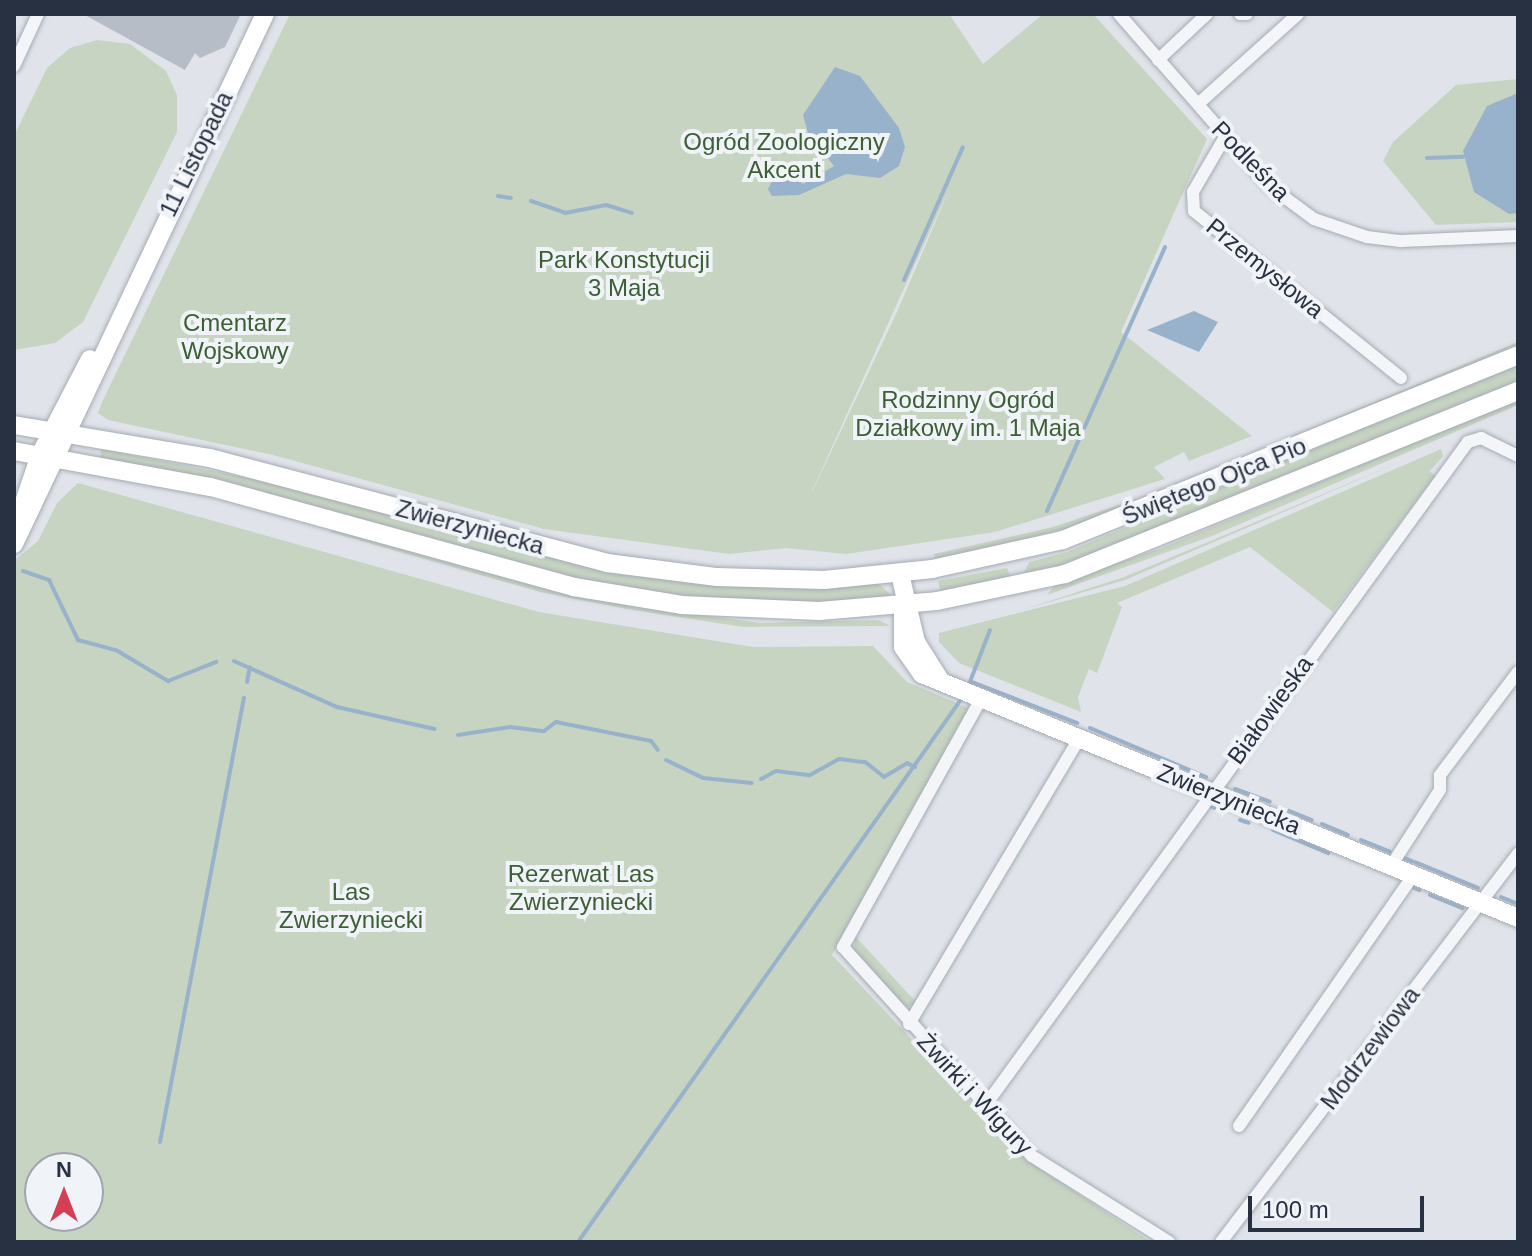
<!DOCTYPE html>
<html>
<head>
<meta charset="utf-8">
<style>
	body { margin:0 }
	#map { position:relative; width:1532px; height:1256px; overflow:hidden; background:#e0e4ea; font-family:Arial,sans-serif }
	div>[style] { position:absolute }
	.green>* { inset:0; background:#c6d4c1 }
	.water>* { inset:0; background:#99b2cc }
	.stream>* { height:4px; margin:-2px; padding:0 2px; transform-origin:2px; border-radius:2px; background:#99b2cc }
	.building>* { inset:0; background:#b7bdc7 }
	.roads { filter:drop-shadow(0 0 2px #a5abb4) drop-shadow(0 0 2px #a5abb4) }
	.street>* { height:12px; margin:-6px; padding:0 6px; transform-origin:6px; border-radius:6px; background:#f3f5f8 }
	.secondary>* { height:18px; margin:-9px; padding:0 9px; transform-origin:9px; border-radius:9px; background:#fff }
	span { translate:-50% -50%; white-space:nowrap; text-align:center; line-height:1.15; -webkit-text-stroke:8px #f0f3f7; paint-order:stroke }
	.park-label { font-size:24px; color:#3c5f34 }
	.street-label { font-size:24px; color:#283142 }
	.frame { position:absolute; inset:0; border:16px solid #283142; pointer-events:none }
	.north { position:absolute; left:24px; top:1152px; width:80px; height:80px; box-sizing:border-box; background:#f0f3f7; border:2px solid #a0a5af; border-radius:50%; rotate:0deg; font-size:22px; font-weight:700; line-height:32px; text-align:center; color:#283142 }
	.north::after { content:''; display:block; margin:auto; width:28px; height:36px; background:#d53f55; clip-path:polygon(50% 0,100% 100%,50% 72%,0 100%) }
	.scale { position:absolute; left:1248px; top:1196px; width:176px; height:36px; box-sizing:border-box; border:4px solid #283142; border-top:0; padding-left:10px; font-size:24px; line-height:28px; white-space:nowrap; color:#283142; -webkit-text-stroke:6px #f0f3f7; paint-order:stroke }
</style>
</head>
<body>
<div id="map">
	<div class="green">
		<div style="clip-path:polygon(evenodd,290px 14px,949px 14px,983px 64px,1043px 14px,1093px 14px,1207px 139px,1121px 332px,1252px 436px,1189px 461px,1184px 452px,1154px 467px,1165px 479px,995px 532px,846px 554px,786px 548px,729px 554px,544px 529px,273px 455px,108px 420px,98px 413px,102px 402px,290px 14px,952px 183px,897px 312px,812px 492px,812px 491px,952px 183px)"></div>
		<div style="clip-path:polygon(97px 40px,130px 44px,166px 71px,177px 95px,177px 132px,83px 322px,55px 343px,14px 350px,14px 136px,47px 68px,70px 48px)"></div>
		<div style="clip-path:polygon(1518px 79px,1518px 222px,1436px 225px,1383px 161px,1393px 142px,1456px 85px)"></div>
		<div style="clip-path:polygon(1518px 342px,1518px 347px,1101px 520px,935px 561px,934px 554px,1053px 527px,1167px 489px)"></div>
		<div style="clip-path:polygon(1518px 363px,1518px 384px,1099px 557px,1024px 573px,1029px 562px,1067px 552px)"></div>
		<div style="clip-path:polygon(1518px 399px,1518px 405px,1212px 536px,1047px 595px,1056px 584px,1162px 548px)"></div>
		<div style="clip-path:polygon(101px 449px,264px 481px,559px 558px,877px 582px,892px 596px,854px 603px,721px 603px,580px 581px,100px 458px)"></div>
		<div style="clip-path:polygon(1441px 449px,1443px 456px,1430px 471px,1435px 476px,1333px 612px,1250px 547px,1117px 603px,1122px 607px,1097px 673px,1089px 669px,1078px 697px,1081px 712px,959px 663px,939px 642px,939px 633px,1125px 586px)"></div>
		<div style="clip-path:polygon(1400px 462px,1125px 580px,1022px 610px,1124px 577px)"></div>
		<div style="clip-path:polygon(evenodd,78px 483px,539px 612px,753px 647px,873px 646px,907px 682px,971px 709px,832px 955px,1024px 1158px,1151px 1242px,14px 1242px,14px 561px,38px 541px,57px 503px,78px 483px,40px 1168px,88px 1168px,88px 1216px,40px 1216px,40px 1168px)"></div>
		<div style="clip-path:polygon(332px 528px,647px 608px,761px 623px,879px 620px,890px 626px,743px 627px,627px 609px,540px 592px,330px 532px)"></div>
		<div style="clip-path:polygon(1007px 568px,1012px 579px,941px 594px,938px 581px)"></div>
		<div style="clip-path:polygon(855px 936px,916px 1002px,912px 1006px,905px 1007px,854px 950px)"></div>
	</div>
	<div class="water">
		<div style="clip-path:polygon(835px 67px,860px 76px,899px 128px,905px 147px,899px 166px,880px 178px,846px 174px,799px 195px,772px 196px,768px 189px,776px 173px,787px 172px,803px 184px,834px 166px,808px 133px,803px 115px)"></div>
		<div style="clip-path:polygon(1518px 93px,1518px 213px,1509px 214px,1474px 192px,1463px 151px,1487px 106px)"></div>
		<div style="clip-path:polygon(1194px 311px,1218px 322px,1199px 352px,1147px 330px)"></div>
	</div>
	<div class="stream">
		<div style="left:1427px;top:158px;width:36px;rotate:-2deg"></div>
		<div style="left:498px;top:196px;width:13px;rotate:9deg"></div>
		<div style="left:531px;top:201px;width:36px;rotate:19deg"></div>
		<div style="left:565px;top:213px;width:42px;rotate:-11deg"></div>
		<div style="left:606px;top:205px;width:27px;rotate:17deg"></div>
		<div style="left:904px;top:280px;width:145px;rotate:-66.1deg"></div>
		<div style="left:1047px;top:511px;width:289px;rotate:-65.9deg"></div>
		<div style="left:23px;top:571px;width:28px;rotate:19deg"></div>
		<div style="left:49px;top:580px;width:67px;rotate:64.2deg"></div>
		<div style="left:78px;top:640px;width:39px;rotate:15deg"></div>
		<div style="left:116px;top:650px;width:61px;rotate:30.8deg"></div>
		<div style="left:168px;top:681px;width:52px;rotate:-21.6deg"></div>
		<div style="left:234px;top:661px;width:113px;rotate:24.1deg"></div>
		<div style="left:337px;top:707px;width:100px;rotate:12.7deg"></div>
		<div style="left:247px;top:682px;width:15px;rotate:-79deg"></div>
		<div style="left:972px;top:682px;width:113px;rotate:21.3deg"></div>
		<div style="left:968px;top:687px;width:61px;rotate:-68.9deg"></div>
		<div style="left:1090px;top:728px;width:126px;rotate:22.9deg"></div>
		<div style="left:458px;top:735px;width:53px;rotate:-8.7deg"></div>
		<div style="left:510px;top:727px;width:34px;rotate:7deg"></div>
		<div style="left:544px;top:731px;width:15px;rotate:-37deg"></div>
		<div style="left:556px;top:722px;width:97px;rotate:11.3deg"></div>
		<div style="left:651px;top:741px;width:11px;rotate:52deg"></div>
		<div style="left:666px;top:760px;width:41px;rotate:25.9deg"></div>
		<div style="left:703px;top:778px;width:49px;rotate:5.8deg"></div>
		<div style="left:761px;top:779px;width:17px;rotate:-28deg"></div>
		<div style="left:776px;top:771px;width:34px;rotate:7deg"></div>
		<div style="left:810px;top:775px;width:33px;rotate:-29deg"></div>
		<div style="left:839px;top:759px;width:26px;rotate:7deg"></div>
		<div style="left:865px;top:762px;width:24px;rotate:38deg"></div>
		<div style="left:884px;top:777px;width:27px;rotate:-31deg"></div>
		<div style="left:907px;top:763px;width:9px;rotate:27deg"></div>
		<div style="left:1235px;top:789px;width:37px;rotate:20deg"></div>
		<div style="left:1210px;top:806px;width:15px;rotate:23deg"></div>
		<div style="left:1282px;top:808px;width:32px;rotate:22deg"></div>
		<div style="left:1240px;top:820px;width:9px;rotate:18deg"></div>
		<div style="left:1322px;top:824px;width:28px;rotate:23deg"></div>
		<div style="left:1273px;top:830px;width:60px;rotate:22.7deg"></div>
		<div style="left:1361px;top:840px;width:31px;rotate:22deg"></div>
		<div style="left:1400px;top:856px;width:13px;rotate:23deg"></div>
		<div style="left:1415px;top:862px;width:68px;rotate:22.4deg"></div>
		<div style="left:1412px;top:887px;width:8px;rotate:23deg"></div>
		<div style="left:1430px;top:895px;width:35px;rotate:22deg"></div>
		<div style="left:1501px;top:897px;width:18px;rotate:22deg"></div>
		<div style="left:160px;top:1142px;width:452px;rotate:-79.3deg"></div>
		<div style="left:578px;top:1242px;width:666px;rotate:-54.78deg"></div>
	</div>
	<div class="building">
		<div style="clip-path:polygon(83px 14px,241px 14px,225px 47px,200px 58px,195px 53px,185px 70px)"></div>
	</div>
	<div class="roads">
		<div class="street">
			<div style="left:1119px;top:14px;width:227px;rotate:48.9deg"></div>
			<div style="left:1268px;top:185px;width:57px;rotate:36.5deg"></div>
			<div style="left:1314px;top:219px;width:56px;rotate:18.8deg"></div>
			<div style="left:1367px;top:237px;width:34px;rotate:7deg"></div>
			<div style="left:1401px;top:241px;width:117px;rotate:-2.4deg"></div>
			<div style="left:1240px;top:14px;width:7px"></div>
			<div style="left:1158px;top:60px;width:67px;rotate:-43.2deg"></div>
			<div style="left:14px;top:66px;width:57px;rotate:-65.2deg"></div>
			<div style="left:1198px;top:104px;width:135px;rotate:-42deg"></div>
			<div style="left:1225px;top:137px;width:64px;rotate:120.2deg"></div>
			<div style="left:1193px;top:192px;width:19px;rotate:87deg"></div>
			<div style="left:1194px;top:211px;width:266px;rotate:38.9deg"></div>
			<div style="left:981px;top:699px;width:284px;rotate:119.1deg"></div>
			<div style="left:843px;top:947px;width:282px;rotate:47.9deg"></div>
			<div style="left:1032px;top:1156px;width:162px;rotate:32.1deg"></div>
			<div style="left:1391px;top:866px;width:90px;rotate:-57.2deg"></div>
			<div style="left:1440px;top:790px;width:15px;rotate:-90deg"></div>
			<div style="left:1440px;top:775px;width:129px;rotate:-52.9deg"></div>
			<div style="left:909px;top:1024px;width:332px;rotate:-59.2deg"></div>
			<div style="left:985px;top:1106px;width:821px;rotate:-53.97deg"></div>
			<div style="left:1468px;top:442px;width:14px;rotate:-17deg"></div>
			<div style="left:1481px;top:438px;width:41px;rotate:25.9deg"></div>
			<div style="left:1239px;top:1126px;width:307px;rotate:-55.2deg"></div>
			<div style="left:1221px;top:1242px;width:489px;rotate:-52.6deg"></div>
		</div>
		<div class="secondary">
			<div style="left:14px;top:425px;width:199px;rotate:9.6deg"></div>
			<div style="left:210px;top:458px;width:411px;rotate:14.8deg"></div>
			<div style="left:607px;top:563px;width:111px;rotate:7.3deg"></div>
			<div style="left:717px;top:577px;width:107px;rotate:1.6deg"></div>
			<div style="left:824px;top:580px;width:109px;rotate:-5.8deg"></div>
			<div style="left:932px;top:569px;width:134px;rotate:-12.5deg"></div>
			<div style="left:1063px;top:540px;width:491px;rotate:-22.1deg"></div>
			<div style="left:14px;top:451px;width:200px;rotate:10.4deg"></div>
			<div style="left:211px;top:487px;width:377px;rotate:15.4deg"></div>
			<div style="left:574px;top:587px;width:109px;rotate:9.5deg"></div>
			<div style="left:681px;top:605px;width:138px;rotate:2.5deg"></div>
			<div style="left:819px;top:611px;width:118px;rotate:-4.8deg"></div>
			<div style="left:937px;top:601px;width:131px;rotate:-11.9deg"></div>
			<div style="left:1065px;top:574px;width:489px;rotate:-22deg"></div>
			<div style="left:20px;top:514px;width:62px;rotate:-71.3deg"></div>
			<div style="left:40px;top:455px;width:108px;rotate:-62.5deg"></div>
			<div style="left:14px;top:544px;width:586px;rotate:-64.66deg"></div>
			<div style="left:900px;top:574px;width:70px;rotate:76.8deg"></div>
			<div style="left:916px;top:642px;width:45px;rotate:57.7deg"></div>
			<div style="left:903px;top:605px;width:42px;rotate:90deg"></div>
			<div style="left:903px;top:647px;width:33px;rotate:55deg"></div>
			<div style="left:922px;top:674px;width:644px;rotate:22.26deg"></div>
		</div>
	</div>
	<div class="park-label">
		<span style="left:784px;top:156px">Ogród Zoologiczny<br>Akcent</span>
		<span style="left:624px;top:274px">Park Konstytucji<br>3 Maja</span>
		<span style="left:235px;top:337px">Cmentarz<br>Wojskowy</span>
		<span style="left:968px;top:414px">Rodzinny Ogród<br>Działkowy im. 1 Maja</span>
		<span style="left:581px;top:888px">Rezerwat Las<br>Zwierzyniecki</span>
		<span style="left:351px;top:906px">Las<br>Zwierzyniecki</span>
	</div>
	<div class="street-label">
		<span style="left:196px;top:154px;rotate:-64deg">11 Listopada</span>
		<span style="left:1251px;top:161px;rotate:46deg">Podleśna</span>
		<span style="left:1265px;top:268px;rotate:39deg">Przemysłowa</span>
		<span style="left:1214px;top:481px;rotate:-22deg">Świętego Ojca Pio</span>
		<span style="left:470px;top:527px;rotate:15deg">Zwierzyniecka</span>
		<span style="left:1270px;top:710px;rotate:-54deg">Białowieska</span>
		<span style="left:1229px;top:799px;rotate:22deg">Zwierzyniecka</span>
		<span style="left:1370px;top:1048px;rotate:-53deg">Modrzewiowa</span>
		<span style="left:975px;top:1094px;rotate:47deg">Żwirki i Wigury</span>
	</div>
	<div class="frame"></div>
	<div class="north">N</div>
	<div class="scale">100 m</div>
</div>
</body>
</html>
